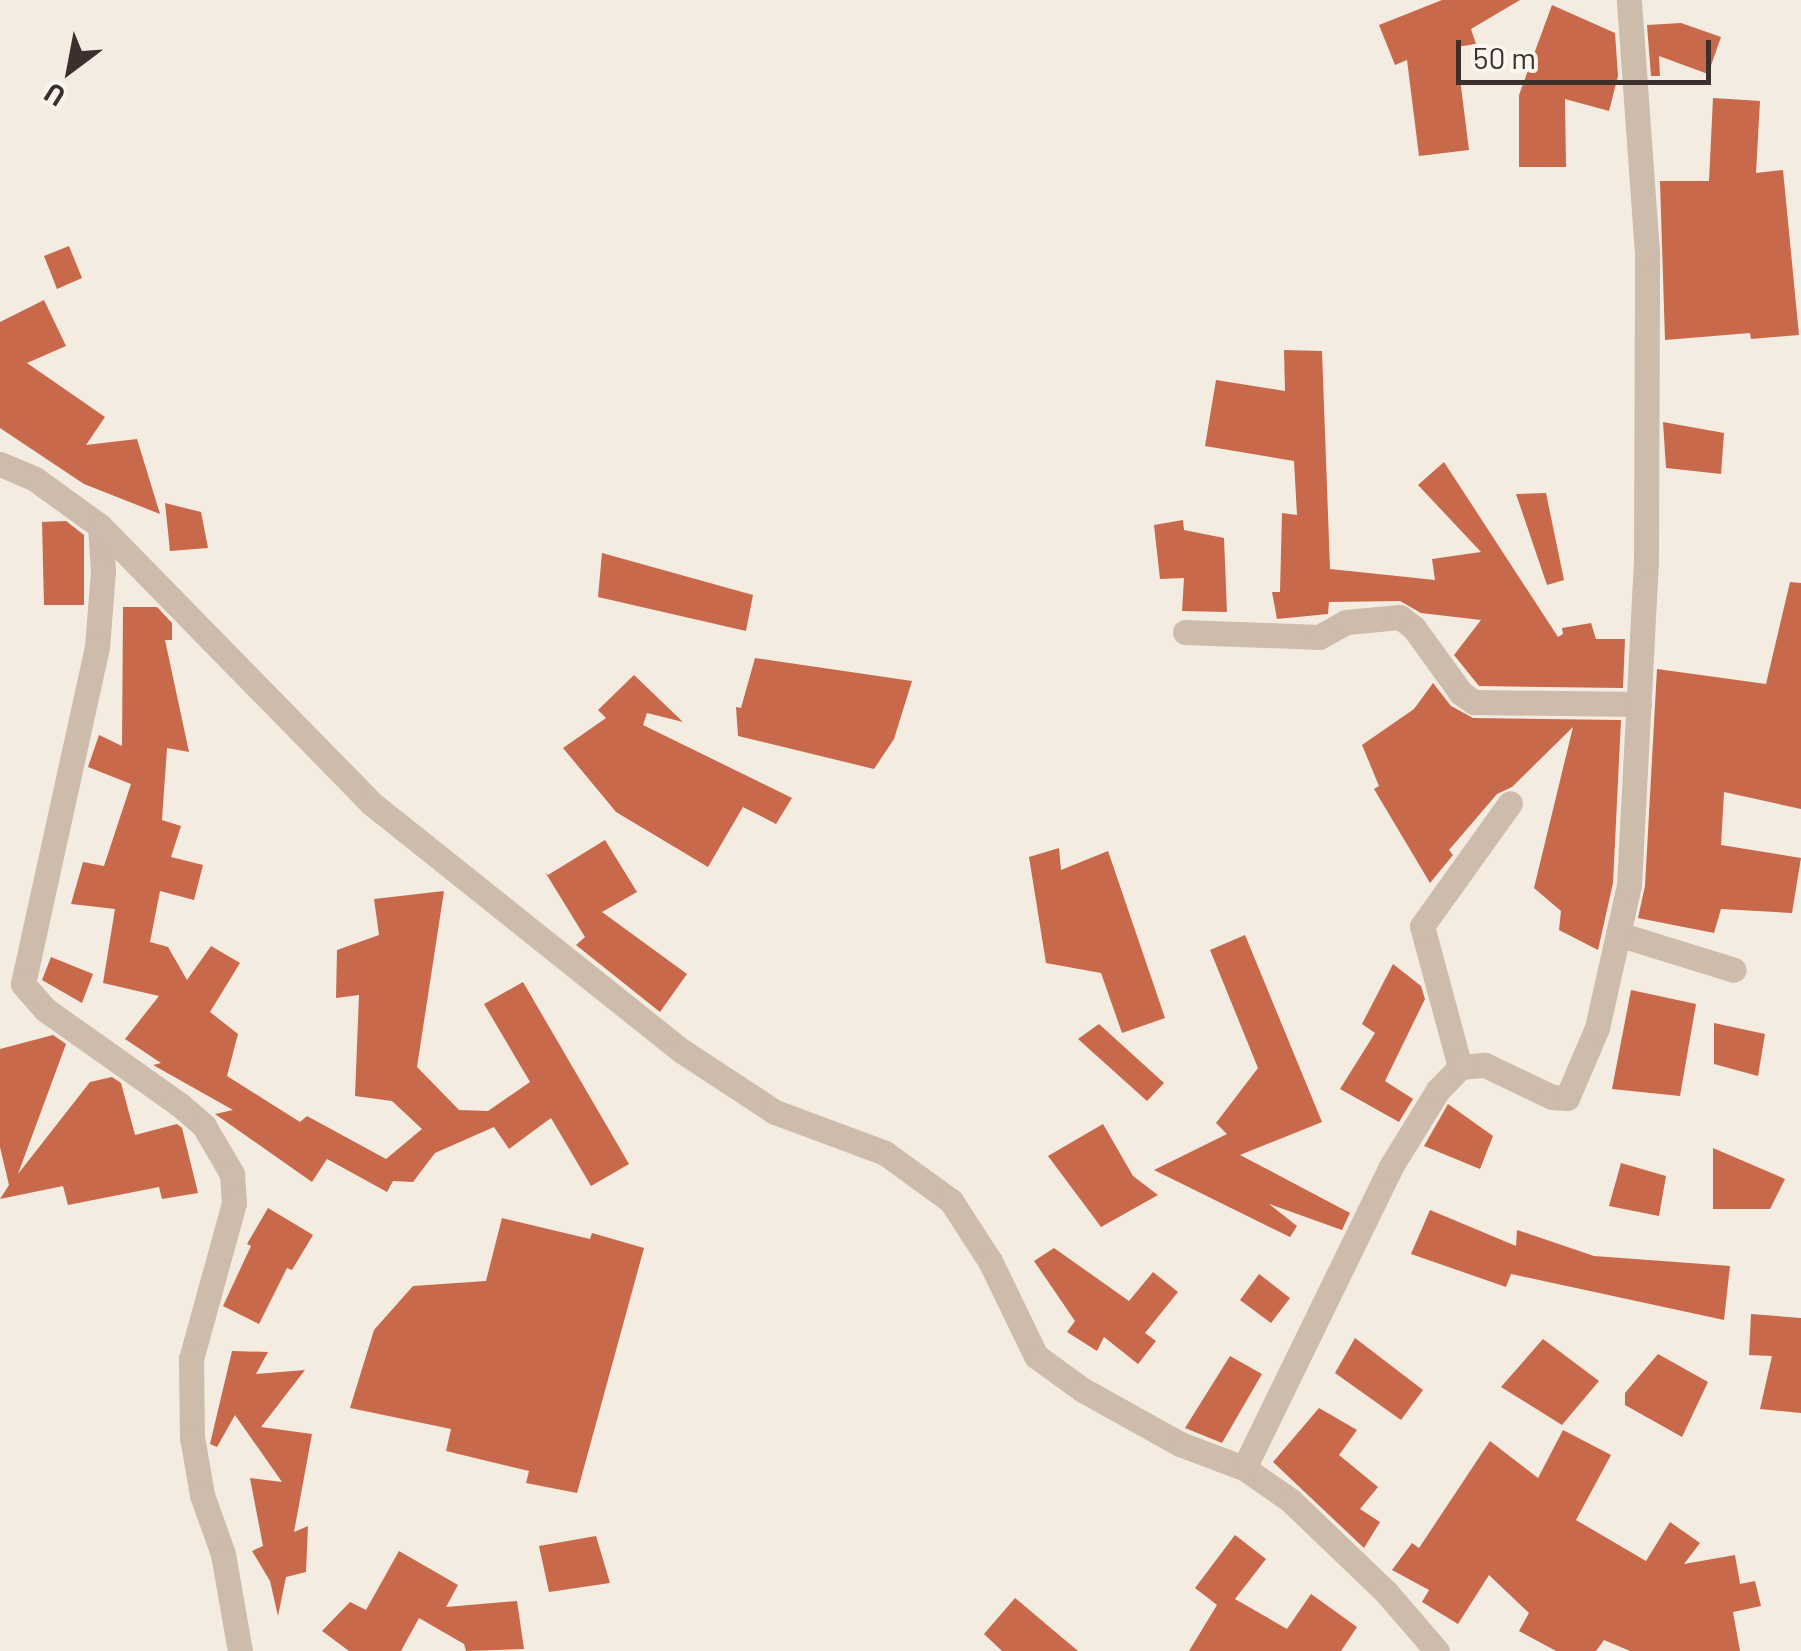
<!DOCTYPE html>
<html>
<head>
<meta charset="utf-8">
<style>
	body { margin:0 }
	#map { position:relative; width:1801px; height:1651px; overflow:hidden; background:#f4ebe1; font-family:Barlow,sans-serif }
	div>[style] { position:absolute }
	.building>* { inset:0; background:#c8694b }
	.minor>* { height:25px; margin:-12.5px; padding:0 12.5px; transform-origin:12.5px; border-radius:12.5px; background:#cdbbac }
	span { translate:-50% -50%; white-space:nowrap; text-align:center; line-height:1.15; -webkit-text-stroke:8px #fbf5ee; paint-order:stroke }
	.north { position:absolute; left:20px; top:20px; width:100px; height:100px; -webkit-text-stroke:8px #fbf5ee; paint-order:stroke; rotate:212deg; font-size:28px; font-weight:700; line-height:40px; text-align:center; color:#3b302b }
	.north::after { content:''; display:block; margin:auto; width:35px; height:45px; background:#3b302b; clip-path:polygon(50% 0,100% 100%,50% 72%,0 100%) }
	.scale { position:absolute; left:1456px; top:40px; width:255px; height:45px; box-sizing:border-box; border:5px solid #3b302b; border-top:0; padding-left:12px; font-size:30px; line-height:35px; white-space:nowrap; color:#3b302b; -webkit-text-stroke:8px #fbf5ee; paint-order:stroke }
</style>
</head>
<body>
<div id="map">
	<div class="building">
		<div style="clip-path:polygon(1442px 0,1520px 0,1471px 29px,1476px 44px,1456px 47px,1469px 150px,1419px 156px,1407px 60px,1395px 65px,1379px 25px)"></div>
		<div style="clip-path:polygon(1552px 5px,1615px 33px,1618px 76px,1609px 111px,1565px 99px,1566px 167px,1519px 167px,1519px 95px)"></div>
		<div style="clip-path:polygon(1681px 23px,1721px 37px,1708px 74px,1659px 56px,1660px 76px,1651px 76px,1647px 25px)"></div>
		<div style="clip-path:polygon(1713px 98px,1760px 101px,1756px 173px,1783px 170px,1799px 335px,1751px 339px,1750px 333px,1665px 340px,1660px 181px,1709px 181px)"></div>
		<div style="clip-path:polygon(69px 246px,82px 278px,57px 289px,44px 256px)"></div>
		<div style="clip-path:polygon(44px 300px,66px 346px,27px 363px,105px 417px,86px 445px,137px 439px,160px 514px,84px 484px,0 428px,0 322px)"></div>
		<div style="clip-path:polygon(1284px 350px,1322px 351px,1330px 569px,1435px 580px,1432px 559px,1481px 552px,1418px 485px,1444px 462px,1558px 637px,1563px 634px,1562px 628px,1591px 623px,1596px 639px,1625px 639px,1623px 688px,1479px 686px,1454px 655px,1481px 620px,1421px 613px,1400px 601px,1329px 602px,1328px 614px,1277px 619px,1272px 592px,1280px 592px,1282px 513px,1297px 515px,1294px 461px,1205px 446px,1216px 380px,1285px 391px)"></div>
		<div style="clip-path:polygon(1663px 422px,1724px 433px,1721px 474px,1666px 468px)"></div>
		<div style="clip-path:polygon(1546px 493px,1564px 580px,1547px 585px,1516px 494px)"></div>
		<div style="clip-path:polygon(165px 503px,201px 512px,208px 548px,170px 551px)"></div>
		<div style="clip-path:polygon(1183px 520px,1184px 530px,1224px 538px,1227px 612px,1182px 611px,1184px 578px,1160px 579px,1154px 525px)"></div>
		<div style="clip-path:polygon(66px 521px,84px 535px,84px 605px,44px 605px,42px 522px)"></div>
		<div style="clip-path:polygon(602px 553px,753px 595px,746px 631px,598px 597px)"></div>
		<div style="clip-path:polygon(1790px 582px,1801px 583px,1801px 809px,1724px 792px,1721px 845px,1801px 858px,1792px 913px,1721px 909px,1714px 933px,1638px 918px,1645px 886px,1657px 669px,1766px 684px)"></div>
		<div style="clip-path:polygon(123px 607px,157px 607px,172px 623px,172px 640px,165px 640px,189px 752px,167px 748px,162px 820px,181px 826px,171px 857px,203px 865px,194px 900px,160px 891px,150px 942px,168px 947px,187px 980px,211px 946px,240px 963px,210px 1012px,238px 1034px,227px 1076px,300px 1122px,307px 1116px,386px 1159px,422px 1129px,392px 1101px,355px 1096px,359px 995px,336px 998px,337px 950px,379px 935px,374px 899px,444px 891px,417px 1067px,459px 1110px,488px 1111px,530px 1082px,484px 1004px,523px 982px,629px 1164px,591px 1186px,551px 1118px,509px 1149px,494px 1127px,435px 1153px,413px 1182px,393px 1181px,387px 1192px,327px 1159px,312px 1182px,215px 1114px,233px 1110px,153px 1065px,161px 1063px,125px 1039px,159px 996px,103px 983px,115px 909px,71px 904px,83px 862px,104px 866px,131px 784px,88px 767px,99px 735px,122px 746px)"></div>
		<div style="clip-path:polygon(755px 658px,912px 681px,894px 739px,874px 769px,738px 736px,736px 707px,741px 708px)"></div>
		<div style="clip-path:polygon(634px 675px,683px 722px,647px 713px,643px 725px,792px 798px,776px 824px,743px 807px,708px 867px,616px 812px,563px 748px,606px 718px,598px 710px)"></div>
		<div style="clip-path:polygon(1433px 683px,1451px 706px,1473px 718px,1621px 720px,1613px 883px,1598px 950px,1559px 930px,1561px 911px,1534px 888px,1573px 727px,1512px 787px,1497px 794px,1449px 850px,1453px 855px,1430px 883px,1374px 789px,1379px 786px,1362px 745px,1414px 709px)"></div>
		<div style="clip-path:polygon(605px 840px,637px 892px,602px 912px,687px 974px,660px 1012px,576px 945px,585px 937px,545px 872px,548px 875px)"></div>
		<div style="clip-path:polygon(1059px 848px,1061px 870px,1108px 851px,1165px 1018px,1122px 1033px,1101px 973px,1046px 963px,1029px 857px)"></div>
		<div style="clip-path:polygon(1245px 935px,1322px 1122px,1240px 1155px,1350px 1213px,1342px 1230px,1269px 1204px,1297px 1226px,1290px 1237px,1154px 1170px,1227px 1134px,1216px 1123px,1258px 1068px,1210px 950px)"></div>
		<div style="clip-path:polygon(51px 957px,93px 974px,82px 1003px,42px 980px)"></div>
		<div style="clip-path:polygon(1393px 964px,1421px 986px,1425px 999px,1385px 1081px,1413px 1099px,1399px 1122px,1340px 1089px,1375px 1033px,1362px 1024px)"></div>
		<div style="clip-path:polygon(1631px 990px,1696px 1004px,1680px 1096px,1612px 1089px)"></div>
		<div style="clip-path:polygon(1714px 1023px,1765px 1034px,1758px 1076px,1714px 1064px)"></div>
		<div style="clip-path:polygon(1099px 1024px,1164px 1083px,1147px 1101px,1078px 1039px)"></div>
		<div style="clip-path:polygon(53px 1035px,66px 1044px,18px 1174px,90px 1082px,112px 1077px,121px 1083px,135px 1135px,177px 1124px,182px 1128px,198px 1193px,162px 1199px,159px 1187px,68px 1205px,63px 1186px,0 1199px,9px 1185px,0 1147px,0 1049px)"></div>
		<div style="clip-path:polygon(1448px 1104px,1493px 1136px,1480px 1169px,1424px 1146px)"></div>
		<div style="clip-path:polygon(1103px 1124px,1133px 1176px,1158px 1195px,1101px 1227px,1048px 1156px)"></div>
		<div style="clip-path:polygon(1713px 1148px,1785px 1179px,1770px 1209px,1713px 1209px)"></div>
		<div style="clip-path:polygon(1621px 1163px,1666px 1176px,1659px 1216px,1609px 1206px)"></div>
		<div style="clip-path:polygon(268px 1208px,313px 1235px,292px 1270px,287px 1268px,259px 1324px,223px 1306px,251px 1246px,247px 1244px)"></div>
		<div style="clip-path:polygon(1430px 1210px,1516px 1246px,1517px 1230px,1594px 1256px,1730px 1266px,1724px 1320px,1511px 1274px,1506px 1287px,1411px 1254px)"></div>
		<div style="clip-path:polygon(502px 1218px,590px 1239px,592px 1233px,644px 1248px,577px 1493px,526px 1483px,529px 1471px,446px 1451px,451px 1429px,350px 1408px,374px 1330px,413px 1286px,486px 1281px)"></div>
		<div style="clip-path:polygon(1054px 1248px,1129px 1301px,1153px 1272px,1178px 1292px,1145px 1333px,1156px 1341px,1138px 1364px,1104px 1337px,1097px 1351px,1067px 1332px,1075px 1321px,1034px 1261px)"></div>
		<div style="clip-path:polygon(1259px 1274px,1290px 1298px,1271px 1323px,1240px 1300px)"></div>
		<div style="clip-path:polygon(1751px 1314px,1801px 1318px,1801px 1413px,1760px 1409px,1772px 1356px,1749px 1355px)"></div>
		<div style="clip-path:polygon(1355px 1338px,1423px 1390px,1401px 1420px,1335px 1373px)"></div>
		<div style="clip-path:polygon(1543px 1339px,1599px 1381px,1562px 1425px,1501px 1387px)"></div>
		<div style="clip-path:polygon(232px 1351px,268px 1352px,256px 1374px,305px 1370px,261px 1427px,312px 1434px,294px 1532px,308px 1526px,306px 1572px,286px 1577px,278px 1616px,270px 1581px,252px 1551px,263px 1546px,250px 1478px,282px 1482px,235px 1415px,217px 1447px,210px 1444px)"></div>
		<div style="clip-path:polygon(1658px 1354px,1708px 1382px,1682px 1437px,1625px 1405px,1625px 1393px)"></div>
		<div style="clip-path:polygon(1230px 1356px,1262px 1374px,1222px 1443px,1185px 1428px)"></div>
		<div style="clip-path:polygon(1319px 1408px,1357px 1430px,1339px 1455px,1378px 1487px,1360px 1509px,1380px 1522px,1364px 1548px,1273px 1462px)"></div>
		<div style="clip-path:polygon(1563px 1430px,1611px 1455px,1576px 1520px,1646px 1561px,1670px 1522px,1700px 1543px,1684px 1564px,1735px 1555px,1740px 1584px,1755px 1581px,1761px 1606px,1733px 1612px,1740px 1651px,1630px 1651px,1604px 1640px,1596px 1651px,1556px 1651px,1519px 1631px,1529px 1613px,1489px 1575px,1458px 1624px,1422px 1602px,1429px 1590px,1392px 1570px,1412px 1543px,1419px 1548px,1490px 1441px,1538px 1478px)"></div>
		<div style="clip-path:polygon(1235px 1535px,1266px 1559px,1235px 1599px,1287px 1629px,1311px 1594px,1357px 1627px,1341px 1651px,1189px 1651px,1217px 1605px,1195px 1588px)"></div>
		<div style="clip-path:polygon(596px 1536px,610px 1583px,549px 1592px,539px 1546px)"></div>
		<div style="clip-path:polygon(399px 1551px,458px 1585px,446px 1607px,517px 1601px,524px 1649px,466px 1651px,464px 1644px,419px 1618px,401px 1651px,349px 1651px,322px 1631px,350px 1602px,366px 1610px)"></div>
		<div style="clip-path:polygon(1015px 1598px,1078px 1651px,1002px 1651px,984px 1634px)"></div>
	</div>
	<div class="minor">
		<div style="left:0;top:464px;width:38px;rotate:23deg"></div>
		<div style="left:35px;top:479px;width:80px;rotate:35.9deg"></div>
		<div style="left:100px;top:526px;width:45px;rotate:86.2deg"></div>
		<div style="left:103px;top:571px;width:76px;rotate:94.5deg"></div>
		<div style="left:97px;top:647px;width:345px;rotate:102.4deg"></div>
		<div style="left:23px;top:984px;width:35px;rotate:49deg"></div>
		<div style="left:46px;top:1010px;width:163px;rotate:35.3deg"></div>
		<div style="left:179px;top:1104px;width:33px;rotate:41deg"></div>
		<div style="left:204px;top:1126px;width:56px;rotate:59.7deg"></div>
		<div style="left:232px;top:1174px;width:29px;rotate:86deg"></div>
		<div style="left:234px;top:1203px;width:162px;rotate:105.4deg"></div>
		<div style="left:191px;top:1359px;width:78px;rotate:89.3deg"></div>
		<div style="left:192px;top:1437px;width:59px;rotate:80.2deg"></div>
		<div style="left:202px;top:1495px;width:63px;rotate:70.4deg"></div>
		<div style="left:223px;top:1554px;width:98px;rotate:80.1deg"></div>
		<div style="left:100px;top:526px;width:388px;rotate:45.6deg"></div>
		<div style="left:371px;top:803px;width:398px;rotate:38.6deg"></div>
		<div style="left:682px;top:1051px;width:111px;rotate:33.3deg"></div>
		<div style="left:775px;top:1112px;width:117px;rotate:20.4deg"></div>
		<div style="left:885px;top:1153px;width:82px;rotate:36deg"></div>
		<div style="left:951px;top:1201px;width:72px;rotate:57deg"></div>
		<div style="left:990px;top:1261px;width:106px;rotate:64.2deg"></div>
		<div style="left:1036px;top:1356px;width:58px;rotate:35.9deg"></div>
		<div style="left:1083px;top:1390px;width:111px;rotate:29.1deg"></div>
		<div style="left:1180px;top:1444px;width:68px;rotate:20.6deg"></div>
		<div style="left:1244px;top:1468px;width:56px;rotate:34.8deg"></div>
		<div style="left:1290px;top:1500px;width:133px;rotate:43.8deg"></div>
		<div style="left:1386px;top:1592px;width:78px;rotate:49.2deg"></div>
		<div style="left:1185px;top:632px;width:134px;rotate:2.1deg"></div>
		<div style="left:1319px;top:637px;width:31px;rotate:-29deg"></div>
		<div style="left:1346px;top:622px;width:54px;rotate:-5.3deg"></div>
		<div style="left:1400px;top:617px;width:18px;rotate:38deg"></div>
		<div style="left:1414px;top:628px;width:80px;rotate:54.1deg"></div>
		<div style="left:1461px;top:693px;width:16px;rotate:35deg"></div>
		<div style="left:1474px;top:702px;width:165px;rotate:0.7deg"></div>
		<div style="left:1618px;top:934px;width:121px;rotate:17.2deg"></div>
		<div style="left:1460px;top:1067px;width:146px;rotate:-105.1deg"></div>
		<div style="left:1422px;top:926px;width:151px;rotate:-54.4deg"></div>
		<div style="left:1244px;top:1468px;width:334px;rotate:-64deg"></div>
		<div style="left:1390px;top:1168px;width:92px;rotate:-58.4deg"></div>
		<div style="left:1438px;top:1090px;width:32px;rotate:-46deg"></div>
		<div style="left:1460px;top:1067px;width:25px;rotate:-5deg"></div>
		<div style="left:1485px;top:1065px;width:74px;rotate:25.5deg"></div>
		<div style="left:1552px;top:1097px;width:15px;rotate:4deg"></div>
		<div style="left:1567px;top:1098px;width:76px;rotate:-66.8deg"></div>
		<div style="left:1597px;top:1028px;width:147px;rotate:-77.4deg"></div>
		<div style="left:1629px;top:885px;width:325px;rotate:-87deg"></div>
		<div style="left:1646px;top:560px;width:307px;rotate:-89.8deg"></div>
		<div style="left:1647px;top:253px;width:254px;rotate:-94.1deg"></div>
	</div>
	<div class="north">U</div>
	<div class="scale">50 m</div>
</div>
</body>
</html>
